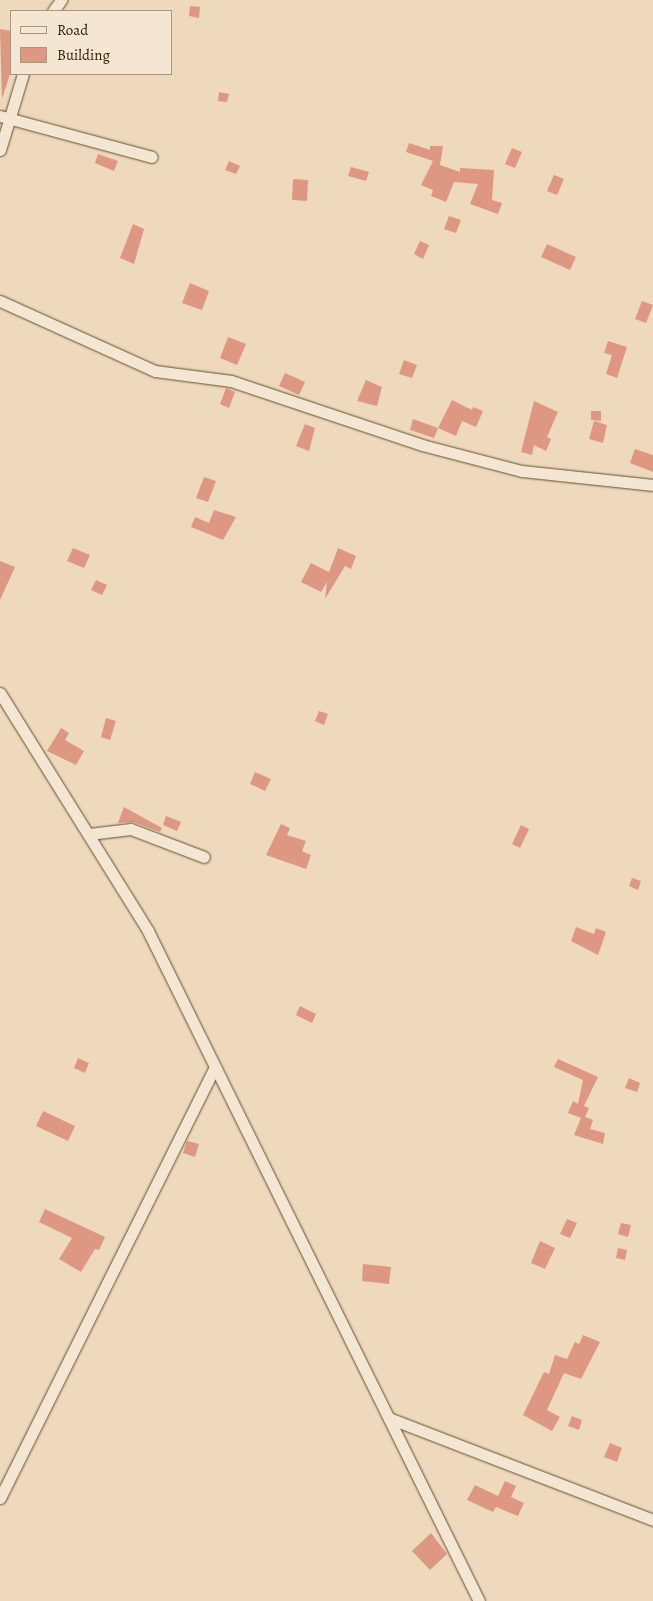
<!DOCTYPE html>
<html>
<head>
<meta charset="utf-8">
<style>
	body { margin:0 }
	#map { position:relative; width:653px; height:1601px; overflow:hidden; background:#efd9bc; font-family:Alegreya,serif }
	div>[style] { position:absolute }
	.building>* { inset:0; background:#de9783 }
	.roads { filter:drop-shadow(0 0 1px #634e2f) drop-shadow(0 0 1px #634e2f) }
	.minor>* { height:11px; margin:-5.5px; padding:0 5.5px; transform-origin:5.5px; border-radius:5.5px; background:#f5e6d3 }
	span { translate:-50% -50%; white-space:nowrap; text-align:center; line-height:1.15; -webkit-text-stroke:5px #f5e6d3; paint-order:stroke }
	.legend { position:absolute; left:10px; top:10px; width:162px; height:65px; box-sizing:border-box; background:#f5e6d3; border:1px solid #a8977f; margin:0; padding:6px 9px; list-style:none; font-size:15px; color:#342000 }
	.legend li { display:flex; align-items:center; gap:10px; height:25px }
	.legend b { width:25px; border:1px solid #a8977f }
</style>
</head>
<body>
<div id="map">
	<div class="building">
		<div style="clip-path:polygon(190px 6px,200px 7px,199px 18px,189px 16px)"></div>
		<div style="clip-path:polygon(0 29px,11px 31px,11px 71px,2px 99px)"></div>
		<div style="clip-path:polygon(219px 92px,229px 94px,227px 102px,218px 101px)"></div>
		<div style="clip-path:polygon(409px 143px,430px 150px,430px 146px,443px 146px,440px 165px,460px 172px,460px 168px,494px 170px,492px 200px,502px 203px,498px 214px,470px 204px,478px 184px,454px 182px,446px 202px,431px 196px,433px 190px,421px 185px,433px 161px,406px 152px)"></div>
		<div style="clip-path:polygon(512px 148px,522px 152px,515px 168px,505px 164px)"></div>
		<div style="clip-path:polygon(98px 154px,118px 161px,114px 171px,95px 163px)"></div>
		<div style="clip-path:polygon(229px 161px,240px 166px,236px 174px,225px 170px)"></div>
		<div style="clip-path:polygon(351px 167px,369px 172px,366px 181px,348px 176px)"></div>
		<div style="clip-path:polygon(554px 175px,564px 179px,557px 195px,547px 191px)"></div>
		<div style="clip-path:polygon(293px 179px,308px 180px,307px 201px,292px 200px)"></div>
		<div style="clip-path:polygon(449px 216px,461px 220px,456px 233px,444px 229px)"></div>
		<div style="clip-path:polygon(133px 224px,144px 229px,134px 264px,120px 258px)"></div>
		<div style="clip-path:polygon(420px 241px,429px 245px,423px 259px,414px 254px)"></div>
		<div style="clip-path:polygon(547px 244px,576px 257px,570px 270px,541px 257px)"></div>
		<div style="clip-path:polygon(190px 283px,209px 291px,202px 310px,182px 303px)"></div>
		<div style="clip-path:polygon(642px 301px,653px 305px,646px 323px,635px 319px)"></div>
		<div style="clip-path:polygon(228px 337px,246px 344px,237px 365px,220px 358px)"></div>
		<div style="clip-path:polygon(608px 341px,627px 347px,617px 378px,606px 374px,612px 355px,604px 353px)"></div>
		<div style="clip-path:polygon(404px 360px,417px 365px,412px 378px,399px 374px)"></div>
		<div style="clip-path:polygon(285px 373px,305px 382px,299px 395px,279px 386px)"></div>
		<div style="clip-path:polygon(366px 380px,382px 387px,377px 406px,357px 401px)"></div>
		<div style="clip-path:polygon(226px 388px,235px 392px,229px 408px,220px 404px)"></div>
		<div style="clip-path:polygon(452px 400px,472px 410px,473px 407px,483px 411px,476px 427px,462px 421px,456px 436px,438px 428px)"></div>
		<div style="clip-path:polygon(534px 401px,558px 412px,547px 437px,551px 439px,546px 451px,534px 445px,532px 455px,521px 452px)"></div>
		<div style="clip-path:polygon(591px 411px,601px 411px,601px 421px,591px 420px)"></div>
		<div style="clip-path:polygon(413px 419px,438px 428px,434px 438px,410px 430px)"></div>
		<div style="clip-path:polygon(594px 421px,607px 425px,603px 443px,589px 439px)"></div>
		<div style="clip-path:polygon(305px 424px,315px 428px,309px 451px,296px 446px)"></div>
		<div style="clip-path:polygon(635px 449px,653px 455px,653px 472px,630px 463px)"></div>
		<div style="clip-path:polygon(204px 477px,216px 481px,208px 502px,196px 498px)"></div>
		<div style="clip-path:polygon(214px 510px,236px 517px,223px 540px,191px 527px,195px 517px,209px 523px)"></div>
		<div style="clip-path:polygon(73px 548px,90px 555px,84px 568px,67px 561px)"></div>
		<div style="clip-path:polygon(338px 548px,356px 556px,351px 569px,345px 566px,325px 599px,327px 582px,321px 592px,301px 582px,311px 563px,329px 572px)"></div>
		<div style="clip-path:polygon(0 561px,15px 567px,0 600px)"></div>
		<div style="clip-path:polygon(96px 580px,107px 585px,102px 595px,91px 590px)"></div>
		<div style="clip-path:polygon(319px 711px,328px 714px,324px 725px,315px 721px)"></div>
		<div style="clip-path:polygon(106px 718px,116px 721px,110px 740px,101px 737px)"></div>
		<div style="clip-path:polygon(61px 728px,69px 733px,65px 740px,84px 751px,76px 765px,47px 751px)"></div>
		<div style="clip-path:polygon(255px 772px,271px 779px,265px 791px,250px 784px)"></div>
		<div style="clip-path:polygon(124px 807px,162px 828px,160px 832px,133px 822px,118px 823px)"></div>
		<div style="clip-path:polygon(166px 816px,181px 822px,177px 831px,163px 825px)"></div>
		<div style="clip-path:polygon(281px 824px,290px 828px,287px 835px,306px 841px,302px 851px,311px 855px,306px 869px,266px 855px)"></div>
		<div style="clip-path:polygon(521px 825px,529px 829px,520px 848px,512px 844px)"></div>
		<div style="clip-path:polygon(632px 878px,641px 881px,638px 890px,629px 886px)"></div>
		<div style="clip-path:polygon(576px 927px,594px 934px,596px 928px,606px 932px,598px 955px,571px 941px)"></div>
		<div style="clip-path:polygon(300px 1006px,316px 1014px,312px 1023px,296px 1015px)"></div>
		<div style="clip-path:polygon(78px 1058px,89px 1063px,85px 1073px,74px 1068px)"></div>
		<div style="clip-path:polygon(558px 1059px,598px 1077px,584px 1106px,589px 1108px,585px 1117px,593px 1120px,590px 1129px,605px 1133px,603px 1144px,574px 1135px,581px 1118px,568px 1113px,573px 1101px,578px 1104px,583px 1080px,554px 1067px)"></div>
		<div style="clip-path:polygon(629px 1078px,640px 1083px,637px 1092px,625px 1088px)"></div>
		<div style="clip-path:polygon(43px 1111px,75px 1126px,68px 1141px,36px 1126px)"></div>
		<div style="clip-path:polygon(187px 1141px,199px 1144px,195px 1157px,183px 1153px)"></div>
		<div style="clip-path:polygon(45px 1209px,105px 1237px,99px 1250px,95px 1249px,81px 1272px,59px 1259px,72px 1238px,39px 1222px)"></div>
		<div style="clip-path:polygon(567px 1219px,577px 1223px,570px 1238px,560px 1234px)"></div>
		<div style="clip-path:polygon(621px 1223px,631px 1225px,628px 1237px,618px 1234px)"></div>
		<div style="clip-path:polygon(540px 1241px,555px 1248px,545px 1269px,531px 1263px)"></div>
		<div style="clip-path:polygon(618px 1248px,627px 1250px,625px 1260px,616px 1258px)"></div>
		<div style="clip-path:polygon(363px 1264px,391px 1267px,389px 1284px,362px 1281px)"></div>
		<div style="clip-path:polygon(583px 1335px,600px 1342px,581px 1379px,564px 1373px,547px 1410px,560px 1417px,552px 1431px,523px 1415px,544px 1372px,549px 1374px,555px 1355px,567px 1359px,575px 1342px,579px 1344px)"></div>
		<div style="clip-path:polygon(572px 1416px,582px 1420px,579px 1430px,568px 1426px)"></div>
		<div style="clip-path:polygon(610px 1443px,622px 1448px,617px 1462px,604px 1457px)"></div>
		<div style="clip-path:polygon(505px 1481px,516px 1486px,511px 1497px,524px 1503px,518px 1516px,496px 1507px,493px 1512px,467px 1500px,475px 1485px,498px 1496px)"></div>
		<div style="clip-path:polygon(431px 1533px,447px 1554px,430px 1570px,412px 1551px)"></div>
	</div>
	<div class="roads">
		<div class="minor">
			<div style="left:53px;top:11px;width:14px;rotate:-54deg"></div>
			<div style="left:0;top:116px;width:157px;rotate:15.1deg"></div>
			<div style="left:0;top:150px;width:79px;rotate:-73.2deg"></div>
			<div style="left:0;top:301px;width:170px;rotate:24.3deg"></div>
			<div style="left:155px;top:371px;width:77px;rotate:7.5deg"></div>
			<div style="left:231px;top:381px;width:201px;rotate:18.5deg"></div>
			<div style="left:422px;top:445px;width:103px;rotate:14.6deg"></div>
			<div style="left:522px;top:471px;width:132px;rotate:6.1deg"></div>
			<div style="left:0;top:693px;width:280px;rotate:58.1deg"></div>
			<div style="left:148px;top:931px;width:747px;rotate:63.71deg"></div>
			<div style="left:89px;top:834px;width:42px;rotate:-6.8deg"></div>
			<div style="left:131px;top:829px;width:78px;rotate:21deg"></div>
			<div style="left:389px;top:1418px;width:283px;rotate:21.1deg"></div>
			<div style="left:0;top:1498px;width:482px;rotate:-63.5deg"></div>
		</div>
	</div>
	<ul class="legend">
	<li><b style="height:6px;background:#f5e6d3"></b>Road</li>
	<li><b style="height:14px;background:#de9783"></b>Building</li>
	</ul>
</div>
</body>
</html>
